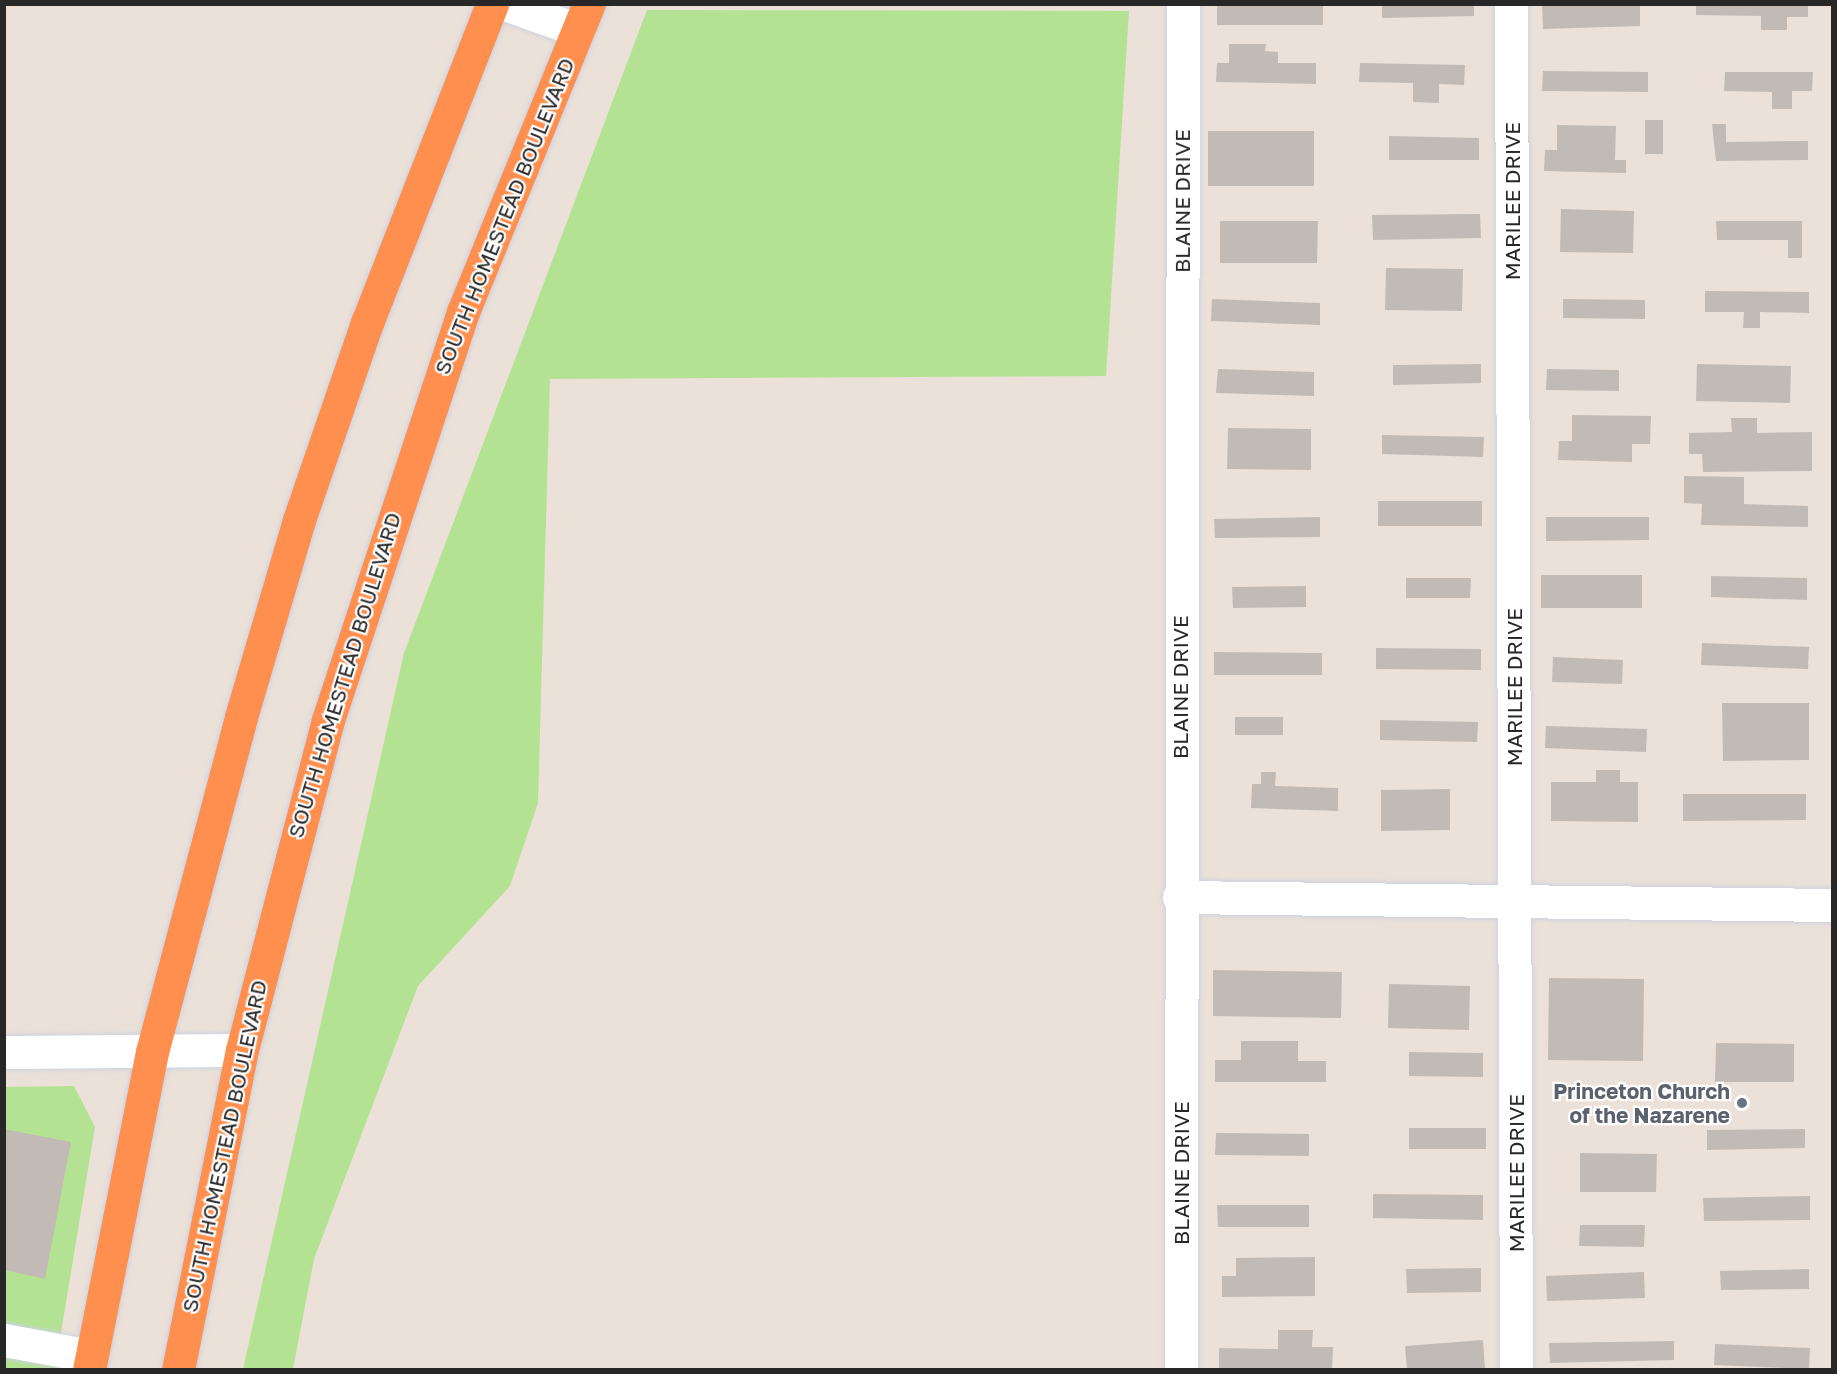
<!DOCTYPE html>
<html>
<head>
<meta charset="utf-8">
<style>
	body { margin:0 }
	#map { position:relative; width:1837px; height:1374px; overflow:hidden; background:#ebe1d8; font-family:"Golos Text",sans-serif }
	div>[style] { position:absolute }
	.green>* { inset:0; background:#b3e392 }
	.building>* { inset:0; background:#c2bbb5 }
	.roads { filter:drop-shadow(0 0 2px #cdd2e1) drop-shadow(0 0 2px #cdd2e1) }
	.minor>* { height:33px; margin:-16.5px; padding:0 16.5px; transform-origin:16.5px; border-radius:16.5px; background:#fff }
	.highway>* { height:33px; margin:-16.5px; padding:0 16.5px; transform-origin:16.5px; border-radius:16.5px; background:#ff8f4e }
	.dots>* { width:16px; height:16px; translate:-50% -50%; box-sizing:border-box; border:3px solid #fff; border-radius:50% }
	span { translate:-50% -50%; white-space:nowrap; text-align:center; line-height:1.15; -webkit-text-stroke:4.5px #fff; paint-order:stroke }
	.street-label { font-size:21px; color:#272727 }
	.worship-label { font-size:21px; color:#5b616d; font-weight:700 }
	.right { translate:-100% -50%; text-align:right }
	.frame { position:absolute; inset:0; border:6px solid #272727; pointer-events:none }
</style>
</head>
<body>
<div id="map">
	<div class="green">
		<div style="clip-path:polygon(647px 10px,1129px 11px,1106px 376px,550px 379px,538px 803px,510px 886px,418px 986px,314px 1259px,293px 1369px,243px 1369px,404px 653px)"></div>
		<div style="clip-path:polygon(74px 1086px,95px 1127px,55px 1369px,5px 1369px,4px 1087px)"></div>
	</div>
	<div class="building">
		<div style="clip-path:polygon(1217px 4px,1323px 4px,1323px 25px,1217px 25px)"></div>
		<div style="clip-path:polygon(1382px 4px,1474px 4px,1474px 16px,1382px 18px)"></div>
		<div style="clip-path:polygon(1640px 4px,1640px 26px,1543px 29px,1542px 5px)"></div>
		<div style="clip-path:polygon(1696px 4px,1808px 4px,1808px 17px,1787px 17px,1787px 30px,1761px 30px,1761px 16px,1696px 15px)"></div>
		<div style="clip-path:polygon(1229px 44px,1266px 44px,1265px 51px,1278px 52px,1278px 63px,1316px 63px,1316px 84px,1216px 82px,1217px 63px,1229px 63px)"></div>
		<div style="clip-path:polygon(1360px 63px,1465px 65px,1464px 85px,1439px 84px,1439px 103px,1413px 102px,1413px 83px,1359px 82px)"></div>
		<div style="clip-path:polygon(1543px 71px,1648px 72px,1648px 92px,1542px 91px)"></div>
		<div style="clip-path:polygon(1725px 72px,1813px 72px,1812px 91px,1792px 91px,1792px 109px,1772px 109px,1772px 92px,1724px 91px)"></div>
		<div style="clip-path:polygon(1645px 120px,1663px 120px,1663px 154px,1645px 154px)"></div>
		<div style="clip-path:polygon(1712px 124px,1726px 124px,1726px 142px,1808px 141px,1808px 160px,1716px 161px)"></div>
		<div style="clip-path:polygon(1557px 125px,1616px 126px,1615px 160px,1626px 160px,1626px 173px,1544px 171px,1545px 150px,1557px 150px)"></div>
		<div style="clip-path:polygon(1208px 131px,1314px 131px,1314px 186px,1208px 186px)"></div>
		<div style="clip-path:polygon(1389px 136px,1479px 138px,1479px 160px,1389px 160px)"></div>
		<div style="clip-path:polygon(1561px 209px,1634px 211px,1633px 253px,1560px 252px)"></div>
		<div style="clip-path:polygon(1480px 214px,1481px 238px,1373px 240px,1372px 215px)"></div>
		<div style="clip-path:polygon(1220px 221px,1318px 221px,1317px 263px,1220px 263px)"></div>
		<div style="clip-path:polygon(1716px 221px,1802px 221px,1802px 258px,1788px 258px,1788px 240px,1717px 240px)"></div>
		<div style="clip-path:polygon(1386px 268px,1463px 269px,1462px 311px,1385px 310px)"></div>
		<div style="clip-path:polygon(1705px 291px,1809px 292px,1809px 313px,1760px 312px,1760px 328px,1743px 328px,1744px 312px,1705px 312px)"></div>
		<div style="clip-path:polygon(1212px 299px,1320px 303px,1320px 325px,1211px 321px)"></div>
		<div style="clip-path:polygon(1563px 299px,1645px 300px,1645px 319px,1563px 318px)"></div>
		<div style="clip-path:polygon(1481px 364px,1481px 383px,1393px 385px,1393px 365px)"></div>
		<div style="clip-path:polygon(1697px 364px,1791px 366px,1790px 403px,1696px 401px)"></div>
		<div style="clip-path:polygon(1218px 369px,1314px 372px,1314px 396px,1216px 393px)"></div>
		<div style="clip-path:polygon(1547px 369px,1619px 370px,1619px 391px,1546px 390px)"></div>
		<div style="clip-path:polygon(1572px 415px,1651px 416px,1650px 444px,1632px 444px,1632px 462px,1558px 460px,1559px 441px,1572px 441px)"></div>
		<div style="clip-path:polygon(1731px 418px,1757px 418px,1757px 433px,1812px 432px,1812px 471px,1703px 472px,1702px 454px,1689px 454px,1689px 433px,1732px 432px)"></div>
		<div style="clip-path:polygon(1228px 428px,1311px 429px,1311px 470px,1227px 469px)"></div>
		<div style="clip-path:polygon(1382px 435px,1484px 437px,1483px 457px,1382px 454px)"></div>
		<div style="clip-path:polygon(1684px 476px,1744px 477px,1744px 504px,1808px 506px,1808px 527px,1701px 525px,1702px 504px,1684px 503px)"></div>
		<div style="clip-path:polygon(1378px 501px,1482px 501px,1482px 526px,1378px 526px)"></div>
		<div style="clip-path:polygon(1320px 517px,1320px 537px,1215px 538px,1214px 519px)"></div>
		<div style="clip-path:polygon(1546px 517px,1649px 517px,1649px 540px,1546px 541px)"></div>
		<div style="clip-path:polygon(1541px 575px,1642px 575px,1642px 608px,1541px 608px)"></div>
		<div style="clip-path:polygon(1711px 576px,1807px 578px,1807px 600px,1711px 597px)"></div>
		<div style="clip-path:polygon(1406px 578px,1471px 578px,1470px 598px,1406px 598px)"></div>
		<div style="clip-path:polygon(1306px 586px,1306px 607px,1233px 608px,1232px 587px)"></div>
		<div style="clip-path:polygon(1702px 643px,1809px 647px,1808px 669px,1701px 665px)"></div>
		<div style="clip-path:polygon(1376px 648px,1481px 649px,1481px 670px,1376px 669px)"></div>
		<div style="clip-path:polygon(1214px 652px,1322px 653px,1322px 675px,1214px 675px)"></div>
		<div style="clip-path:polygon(1553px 657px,1623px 660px,1622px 684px,1552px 682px)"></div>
		<div style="clip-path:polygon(1722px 703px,1809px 703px,1809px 760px,1723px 761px)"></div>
		<div style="clip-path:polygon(1235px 717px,1283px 717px,1283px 735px,1235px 735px)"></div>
		<div style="clip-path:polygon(1380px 720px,1478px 722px,1477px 742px,1380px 740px)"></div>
		<div style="clip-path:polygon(1546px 726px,1647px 729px,1646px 752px,1545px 748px)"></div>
		<div style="clip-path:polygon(1596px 770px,1620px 770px,1620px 782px,1638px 782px,1638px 822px,1551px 821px,1551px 782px,1596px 782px)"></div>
		<div style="clip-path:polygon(1261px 772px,1276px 772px,1275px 786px,1338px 788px,1338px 811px,1251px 808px,1252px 784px,1261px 784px)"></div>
		<div style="clip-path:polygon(1450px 789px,1450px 830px,1381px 831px,1381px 790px)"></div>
		<div style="clip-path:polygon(1683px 794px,1806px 794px,1806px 820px,1683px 821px)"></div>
		<div style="clip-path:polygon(1213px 970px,1342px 972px,1341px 1018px,1213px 1016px)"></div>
		<div style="clip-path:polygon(1549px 978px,1644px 979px,1643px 1061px,1548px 1060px)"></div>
		<div style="clip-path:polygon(1389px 984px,1470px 986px,1469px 1030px,1388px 1028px)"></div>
		<div style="clip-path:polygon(1241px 1041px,1298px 1041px,1298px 1061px,1326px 1061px,1326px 1082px,1215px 1082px,1215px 1060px,1241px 1060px)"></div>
		<div style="clip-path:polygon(1716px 1043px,1794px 1044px,1794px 1082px,1715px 1082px)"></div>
		<div style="clip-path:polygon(1409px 1052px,1483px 1053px,1483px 1077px,1409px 1076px)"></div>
		<div style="clip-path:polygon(1409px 1128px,1486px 1128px,1486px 1149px,1409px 1149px)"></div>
		<div style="clip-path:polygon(4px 1129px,71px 1142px,45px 1279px,4px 1270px)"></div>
		<div style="clip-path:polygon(1805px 1129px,1805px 1148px,1707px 1150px,1707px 1130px)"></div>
		<div style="clip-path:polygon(1216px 1133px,1309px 1134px,1309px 1156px,1215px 1155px)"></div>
		<div style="clip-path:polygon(1580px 1153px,1657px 1154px,1656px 1192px,1580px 1192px)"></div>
		<div style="clip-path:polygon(1373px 1194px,1483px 1195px,1483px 1220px,1373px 1218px)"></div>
		<div style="clip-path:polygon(1810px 1196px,1810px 1220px,1704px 1221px,1703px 1198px)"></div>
		<div style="clip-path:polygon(1217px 1205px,1309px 1205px,1309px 1227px,1218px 1227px)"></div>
		<div style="clip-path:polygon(1580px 1225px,1645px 1225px,1644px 1247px,1579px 1246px)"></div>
		<div style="clip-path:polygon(1315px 1257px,1315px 1296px,1222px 1297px,1222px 1276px,1236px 1276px,1236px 1258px)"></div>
		<div style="clip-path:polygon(1481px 1268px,1481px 1292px,1407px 1293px,1406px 1269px)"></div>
		<div style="clip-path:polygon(1809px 1269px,1809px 1289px,1721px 1290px,1720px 1271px)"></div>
		<div style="clip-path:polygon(1644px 1272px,1645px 1298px,1547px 1301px,1546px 1276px)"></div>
		<div style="clip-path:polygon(1278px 1330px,1313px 1330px,1312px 1347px,1333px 1347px,1332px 1370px,1219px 1369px,1219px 1348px,1278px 1349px)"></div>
		<div style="clip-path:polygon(1483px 1340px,1485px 1370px,1407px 1370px,1405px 1346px)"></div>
		<div style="clip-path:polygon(1674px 1341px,1674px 1360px,1550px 1363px,1549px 1343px)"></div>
		<div style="clip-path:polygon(1715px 1344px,1810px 1348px,1809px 1369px,1714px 1365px)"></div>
	</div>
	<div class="roads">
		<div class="minor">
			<div style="left:505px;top:4px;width:77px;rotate:19.6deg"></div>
			<div style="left:1511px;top:4px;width:1366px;rotate:89.79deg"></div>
			<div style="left:1179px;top:897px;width:653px;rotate:0.7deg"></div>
			<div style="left:4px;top:1052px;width:238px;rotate:-0.5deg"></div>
			<div style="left:4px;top:1340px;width:88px;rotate:10.4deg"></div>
			<div style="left:1181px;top:1370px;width:1366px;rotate:-89.92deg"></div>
		</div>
		<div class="highway">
			<div style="left:89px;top:1370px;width:324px;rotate:-78.8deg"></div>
			<div style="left:152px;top:1052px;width:347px;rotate:-75.1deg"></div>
			<div style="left:241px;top:717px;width:205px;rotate:-73.6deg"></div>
			<div style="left:299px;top:520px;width:208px;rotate:-71deg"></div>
			<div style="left:367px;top:323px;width:343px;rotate:-68.6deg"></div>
			<div style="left:178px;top:1370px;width:326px;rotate:-78.7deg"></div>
			<div style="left:242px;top:1050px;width:341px;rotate:-75.4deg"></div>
			<div style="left:328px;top:720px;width:430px;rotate:-71.7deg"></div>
			<div style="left:463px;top:312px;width:333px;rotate:-67.8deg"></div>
		</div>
	</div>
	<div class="dots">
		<div style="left:1742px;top:1103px;background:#6b7280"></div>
	</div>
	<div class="street-label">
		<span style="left:1182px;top:201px;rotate:-90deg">BLAINE DRIVE</span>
		<span style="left:1512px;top:201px;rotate:-90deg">MARILEE DRIVE</span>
		<span style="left:504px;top:216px;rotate:-68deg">SOUTH HOMESTEAD BOULEVARD</span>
		<span style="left:344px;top:675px;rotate:-73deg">SOUTH HOMESTEAD BOULEVARD</span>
		<span style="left:1180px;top:687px;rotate:-90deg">BLAINE DRIVE</span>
		<span style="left:1514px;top:687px;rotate:-90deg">MARILEE DRIVE</span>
		<span style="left:224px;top:1146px;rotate:-78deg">SOUTH HOMESTEAD BOULEVARD</span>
		<span style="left:1181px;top:1173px;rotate:-90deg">BLAINE DRIVE</span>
		<span style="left:1516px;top:1173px;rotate:-90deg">MARILEE DRIVE</span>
	</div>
	<div class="worship-label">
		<span class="right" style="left:1730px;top:1103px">Princeton Church<br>of the Nazarene</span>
	</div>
	<div class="frame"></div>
</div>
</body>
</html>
